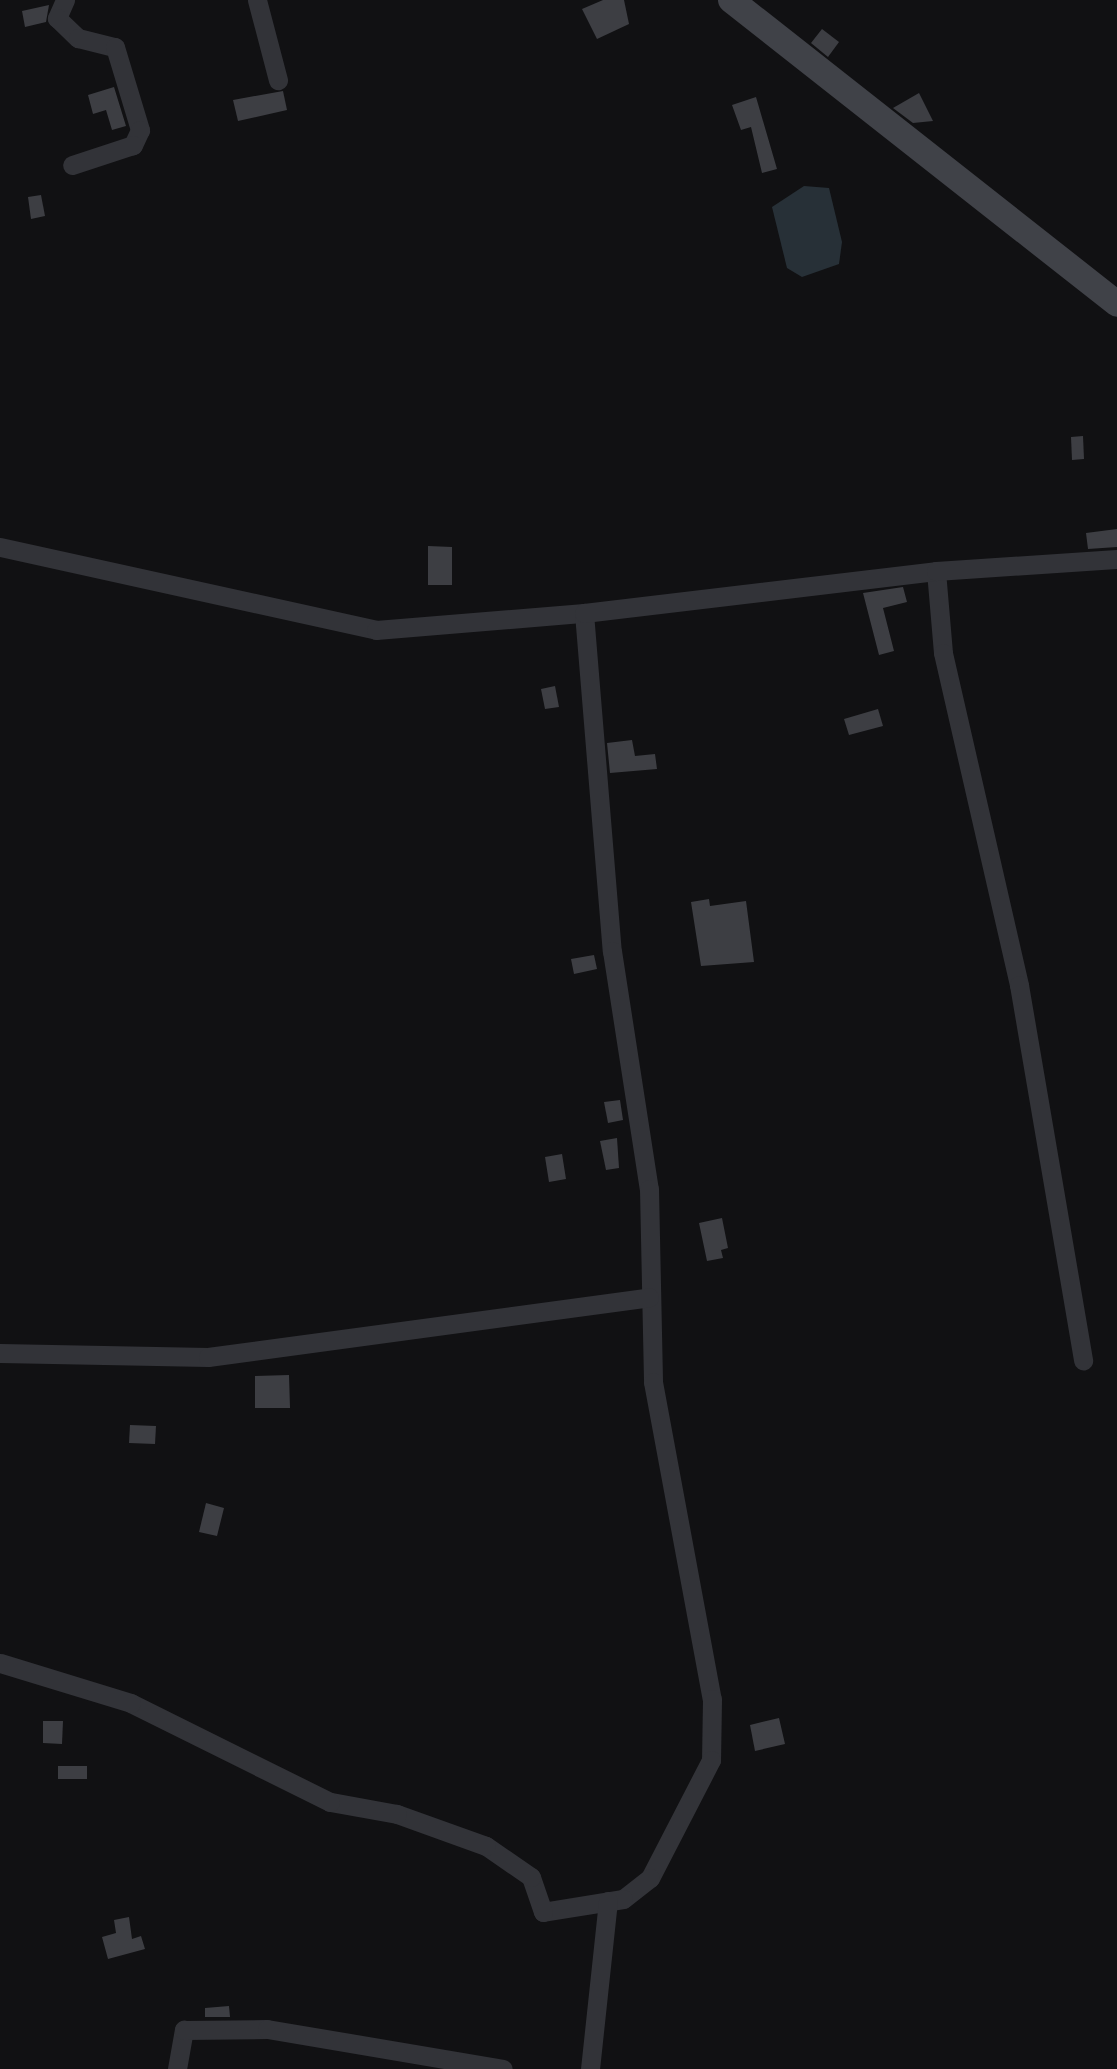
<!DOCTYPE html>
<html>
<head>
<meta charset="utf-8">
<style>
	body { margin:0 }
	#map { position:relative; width:1117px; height:2069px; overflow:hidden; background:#111113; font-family:Mulish,sans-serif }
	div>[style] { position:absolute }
	.water>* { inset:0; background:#273037 }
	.building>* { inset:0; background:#3d3e43 }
	.minor>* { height:19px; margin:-9.5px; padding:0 9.5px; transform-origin:9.5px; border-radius:9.5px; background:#323338 }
	.secondary>* { height:26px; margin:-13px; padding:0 13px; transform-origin:13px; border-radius:13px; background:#404248 }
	span { translate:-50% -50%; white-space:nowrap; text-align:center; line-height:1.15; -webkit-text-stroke:7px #0c0c0e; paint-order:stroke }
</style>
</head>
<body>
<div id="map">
	<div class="water">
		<div style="clip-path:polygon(804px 186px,829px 188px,842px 242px,839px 264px,802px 277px,787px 268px,772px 207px)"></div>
	</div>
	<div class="building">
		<div style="clip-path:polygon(603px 0,624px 0,629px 24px,597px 39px,582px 9px)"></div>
		<div style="clip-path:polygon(49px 5px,46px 22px,25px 27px,22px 11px)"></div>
		<div style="clip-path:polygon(822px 29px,839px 42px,828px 57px,811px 43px)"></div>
		<div style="clip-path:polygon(114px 87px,126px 126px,112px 130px,106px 110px,93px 114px,88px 95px)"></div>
		<div style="clip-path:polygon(283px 91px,287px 110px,238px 121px,233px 100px)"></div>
		<div style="clip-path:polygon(919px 93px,933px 121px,913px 123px,893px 108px)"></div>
		<div style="clip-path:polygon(756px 97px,777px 169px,762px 173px,751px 127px,741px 130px,732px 105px)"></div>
		<div style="clip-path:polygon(41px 195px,45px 216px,31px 219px,28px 197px)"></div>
		<div style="clip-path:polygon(1083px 436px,1084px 459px,1072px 460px,1071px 437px)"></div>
		<div style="clip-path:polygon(1117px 529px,1117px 547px,1088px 549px,1086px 533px)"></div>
		<div style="clip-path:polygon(428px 546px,452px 547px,452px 585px,428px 585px)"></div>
		<div style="clip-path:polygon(903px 587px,907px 602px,883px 608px,894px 651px,879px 655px,863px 593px)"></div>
		<div style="clip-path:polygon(555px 686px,559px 707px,545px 709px,541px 689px)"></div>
		<div style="clip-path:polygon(878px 709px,883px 726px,849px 735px,844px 719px)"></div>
		<div style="clip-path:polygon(632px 740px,635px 756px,655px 754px,657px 769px,610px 773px,607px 743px)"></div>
		<div style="clip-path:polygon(709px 899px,710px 906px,746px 901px,754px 962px,701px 966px,691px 902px)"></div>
		<div style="clip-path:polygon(594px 955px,597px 969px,574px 974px,571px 959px)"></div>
		<div style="clip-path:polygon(620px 1100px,623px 1120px,608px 1123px,604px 1102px)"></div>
		<div style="clip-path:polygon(617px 1138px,619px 1168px,606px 1170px,600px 1141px)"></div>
		<div style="clip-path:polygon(562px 1154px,566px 1179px,549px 1182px,545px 1157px)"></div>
		<div style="clip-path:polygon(722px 1218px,728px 1248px,721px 1250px,723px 1258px,707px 1261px,699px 1223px)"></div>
		<div style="clip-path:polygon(289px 1375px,290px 1408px,255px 1408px,255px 1376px)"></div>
		<div style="clip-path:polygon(130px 1425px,156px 1426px,155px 1444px,129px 1443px)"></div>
		<div style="clip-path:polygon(206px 1503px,224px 1508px,217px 1536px,199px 1532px)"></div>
		<div style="clip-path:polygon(779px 1718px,785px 1744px,755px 1751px,750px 1725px)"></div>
		<div style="clip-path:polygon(43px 1721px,63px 1721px,62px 1744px,43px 1743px)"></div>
		<div style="clip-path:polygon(58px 1766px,87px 1766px,87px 1779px,58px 1779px)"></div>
		<div style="clip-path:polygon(129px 1917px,132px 1939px,141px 1936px,145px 1949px,108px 1959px,102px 1937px,116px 1933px,114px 1920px)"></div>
		<div style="clip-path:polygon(229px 2006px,230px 2017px,205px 2017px,205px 2008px)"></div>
	</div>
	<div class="minor">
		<div style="left:65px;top:0;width:20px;rotate:114deg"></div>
		<div style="left:57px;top:18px;width:29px;rotate:44deg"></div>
		<div style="left:78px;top:38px;width:38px;rotate:14deg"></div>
		<div style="left:115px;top:47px;width:87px;rotate:73.2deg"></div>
		<div style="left:140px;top:130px;width:17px;rotate:115deg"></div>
		<div style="left:133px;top:145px;width:64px;rotate:161.8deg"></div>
		<div style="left:257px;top:0;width:83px;rotate:75.3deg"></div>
		<div style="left:0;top:547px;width:385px;rotate:12.4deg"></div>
		<div style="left:376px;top:630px;width:209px;rotate:-4.7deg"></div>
		<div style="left:584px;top:613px;width:339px;rotate:85.3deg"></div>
		<div style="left:612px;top:951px;width:241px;rotate:81.2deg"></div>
		<div style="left:649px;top:1189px;width:193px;rotate:88.8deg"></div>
		<div style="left:653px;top:1382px;width:322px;rotate:79.5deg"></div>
		<div style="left:712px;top:1699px;width:61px;rotate:90.9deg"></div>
		<div style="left:711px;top:1760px;width:133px;rotate:117.3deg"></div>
		<div style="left:650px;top:1878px;width:34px;rotate:142deg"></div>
		<div style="left:623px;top:1899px;width:81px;rotate:170.8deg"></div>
		<div style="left:543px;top:1912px;width:37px;rotate:-109deg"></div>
		<div style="left:531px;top:1877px;width:55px;rotate:-145.4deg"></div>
		<div style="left:486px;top:1846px;width:95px;rotate:-160.2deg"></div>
		<div style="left:397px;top:1814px;width:68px;rotate:-169.8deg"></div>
		<div style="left:330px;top:1802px;width:222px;rotate:-153.6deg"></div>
		<div style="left:131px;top:1703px;width:137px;rotate:-163deg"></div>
		<div style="left:936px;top:571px;width:82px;rotate:85.1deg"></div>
		<div style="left:943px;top:653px;width:341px;rotate:77.1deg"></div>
		<div style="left:1019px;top:985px;width:381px;rotate:80.3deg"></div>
		<div style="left:584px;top:613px;width:354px;rotate:-6.8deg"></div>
		<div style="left:936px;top:571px;width:181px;rotate:-3.8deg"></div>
		<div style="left:0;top:1353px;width:208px;rotate:1.1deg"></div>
		<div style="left:208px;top:1357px;width:445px;rotate:-7.7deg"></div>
		<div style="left:177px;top:2069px;width:40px;rotate:-80deg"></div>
		<div style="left:184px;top:2030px;width:83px;rotate:-0.7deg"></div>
		<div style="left:267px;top:2029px;width:239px;rotate:9.6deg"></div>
		<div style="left:590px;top:2069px;width:169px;rotate:-83.9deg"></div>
	</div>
	<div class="secondary">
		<div style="left:731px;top:0;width:491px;rotate:38.2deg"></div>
	</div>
</div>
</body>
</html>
